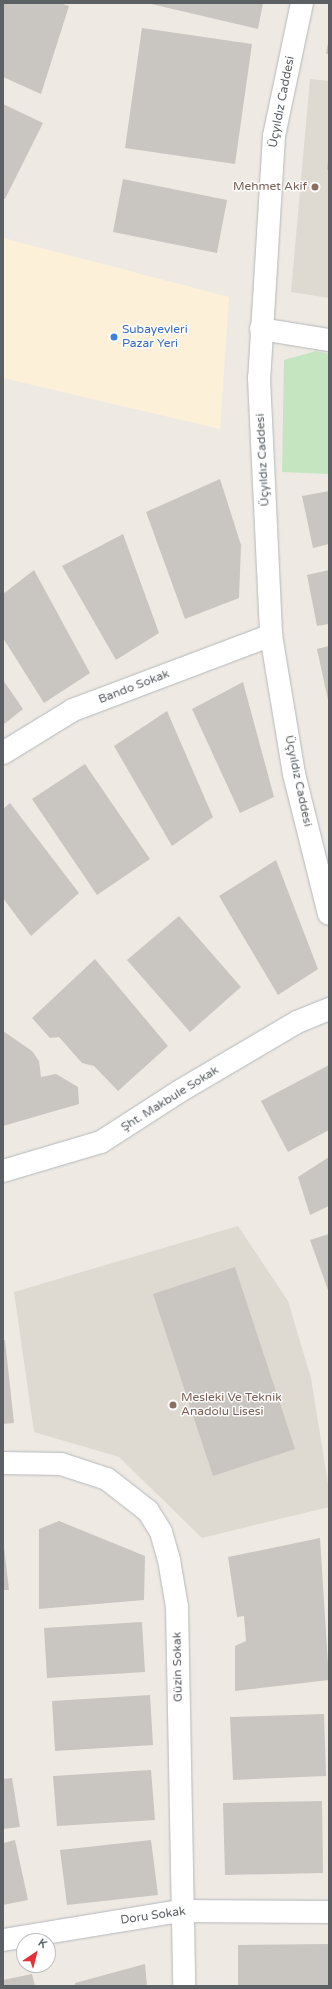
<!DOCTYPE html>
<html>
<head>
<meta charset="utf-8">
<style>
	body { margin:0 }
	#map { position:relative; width:332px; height:1989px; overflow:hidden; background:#eeeae3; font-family:"Varela Round",sans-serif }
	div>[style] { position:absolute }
	.commercial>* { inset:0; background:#fdf0d8 }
	.education>* { inset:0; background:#ded9d1 }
	.green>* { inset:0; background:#c4e5bf }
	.building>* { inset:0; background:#c9c5c0 }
	.roads { filter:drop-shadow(0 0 1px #b4b7ba) drop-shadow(0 0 1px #b4b7ba) }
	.street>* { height:22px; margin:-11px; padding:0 11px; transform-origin:11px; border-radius:11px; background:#fff }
	.dots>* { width:11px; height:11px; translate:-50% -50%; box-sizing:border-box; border:2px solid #fff; border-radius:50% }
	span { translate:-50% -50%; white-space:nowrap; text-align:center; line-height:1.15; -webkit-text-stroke:3px #fff; paint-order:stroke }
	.street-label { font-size:12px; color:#5b6064 }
	.education-label { font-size:12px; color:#785e54 }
	.right { translate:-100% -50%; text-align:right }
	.left { translate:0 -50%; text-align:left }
	.shop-label { font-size:12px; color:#366cbe }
	.frame { position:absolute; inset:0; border:4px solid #5b6064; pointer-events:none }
	.north { position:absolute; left:16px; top:1933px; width:40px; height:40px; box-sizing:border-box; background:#fff; border:1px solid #bdbfc1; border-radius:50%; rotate:35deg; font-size:11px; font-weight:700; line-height:16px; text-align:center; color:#5b6064 }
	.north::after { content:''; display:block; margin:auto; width:14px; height:18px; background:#e72f38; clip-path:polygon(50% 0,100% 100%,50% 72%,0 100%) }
</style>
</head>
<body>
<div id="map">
	<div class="commercial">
		<div style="clip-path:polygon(3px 238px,229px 297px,220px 429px,3px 378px)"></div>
	</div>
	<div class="education">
		<div style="clip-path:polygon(310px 79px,329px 81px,329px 298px,291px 292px)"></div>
		<div style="clip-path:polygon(238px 1226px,288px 1301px,311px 1378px,329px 1490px,329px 1507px,202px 1538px,119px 1457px,34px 1432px,14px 1292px)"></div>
	</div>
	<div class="green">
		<div style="clip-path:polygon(316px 351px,329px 354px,329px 474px,282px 472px,284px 360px)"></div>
	</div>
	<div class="building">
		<div style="clip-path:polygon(3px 3px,60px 3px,69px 6px,41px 94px,3px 77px)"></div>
		<div style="clip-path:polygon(147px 3px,263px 3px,258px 29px)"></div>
		<div style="clip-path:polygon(142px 28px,252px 44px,235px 164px,125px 148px)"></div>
		<div style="clip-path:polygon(328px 43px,329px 43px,329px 54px,326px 54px)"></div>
		<div style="clip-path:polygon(3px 104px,43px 123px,5px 199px,3px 199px)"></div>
		<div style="clip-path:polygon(328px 160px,329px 160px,329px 170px,327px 170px)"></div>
		<div style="clip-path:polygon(123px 179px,227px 200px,217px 253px,113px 232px)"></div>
		<div style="clip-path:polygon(220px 479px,241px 545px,239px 598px,185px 619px,146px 512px)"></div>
		<div style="clip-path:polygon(329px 491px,329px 544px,313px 548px,302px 496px)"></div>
		<div style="clip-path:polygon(123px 534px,159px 633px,116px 660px,62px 566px)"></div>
		<div style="clip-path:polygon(34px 570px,90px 673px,44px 703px,3px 638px,3px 594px)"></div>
		<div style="clip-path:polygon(329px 570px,329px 624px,317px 626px,307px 575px)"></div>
		<div style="clip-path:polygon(329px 646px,329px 700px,328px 700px,317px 649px)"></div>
		<div style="clip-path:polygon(3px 680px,23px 709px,3px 725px)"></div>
		<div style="clip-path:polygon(243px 682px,274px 797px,240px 813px,192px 709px)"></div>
		<div style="clip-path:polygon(167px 711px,213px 817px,172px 846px,114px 746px)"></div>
		<div style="clip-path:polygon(85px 764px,150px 859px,97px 895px,32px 799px)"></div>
		<div style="clip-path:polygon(10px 803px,79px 893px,31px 936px,3px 898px,3px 809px)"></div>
		<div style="clip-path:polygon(276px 860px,318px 969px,278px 995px,219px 896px)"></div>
		<div style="clip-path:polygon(179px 916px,241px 987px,190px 1032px,127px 960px)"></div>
		<div style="clip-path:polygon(95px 959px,168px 1046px,118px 1091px,94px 1066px,82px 1063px,59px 1037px,50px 1038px,32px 1018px)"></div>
		<div style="clip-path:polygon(3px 1031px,32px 1051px,39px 1061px,41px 1077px,56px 1074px,78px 1087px,79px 1104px,3px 1126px)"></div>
		<div style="clip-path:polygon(329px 1065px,329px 1130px,288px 1152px,261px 1101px)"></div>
		<div style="clip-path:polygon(329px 1157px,329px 1206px,310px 1215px,298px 1177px)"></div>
		<div style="clip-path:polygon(329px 1234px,329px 1289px,328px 1290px,310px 1240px)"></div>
		<div style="clip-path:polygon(235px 1267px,295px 1449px,213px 1476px,153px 1294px)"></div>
		<div style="clip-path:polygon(3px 1340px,5px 1340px,14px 1423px,3px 1424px)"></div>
		<div style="clip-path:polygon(59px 1521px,145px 1556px,144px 1600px,39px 1609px,39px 1529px)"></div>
		<div style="clip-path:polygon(320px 1538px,329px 1680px,235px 1691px,235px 1646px,246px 1641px,244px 1616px,237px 1617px,228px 1557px)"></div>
		<div style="clip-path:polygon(3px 1539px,9px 1590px,3px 1590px)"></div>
		<div style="clip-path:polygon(142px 1622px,145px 1672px,47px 1678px,44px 1628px)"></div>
		<div style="clip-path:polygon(150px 1695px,153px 1745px,55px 1751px,52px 1701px)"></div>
		<div style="clip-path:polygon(324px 1714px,326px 1776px,233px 1780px,230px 1717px)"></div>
		<div style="clip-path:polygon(151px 1770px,155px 1820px,57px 1826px,53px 1776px)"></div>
		<div style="clip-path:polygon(12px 1778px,20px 1827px,3px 1829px,3px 1779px)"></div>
		<div style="clip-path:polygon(322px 1801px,323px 1873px,225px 1875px,223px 1803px)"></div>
		<div style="clip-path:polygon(15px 1840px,28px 1900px,3px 1905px,3px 1843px)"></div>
		<div style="clip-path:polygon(151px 1840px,158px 1895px,67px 1905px,60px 1850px)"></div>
		<div style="clip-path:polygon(329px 1944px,329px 1986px,238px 1986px,238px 1945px)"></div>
		<div style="clip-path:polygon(145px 1964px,147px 1986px,75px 1986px,75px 1983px)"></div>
		<div style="clip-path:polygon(32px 1974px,35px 1986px,3px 1986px,3px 1980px)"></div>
	</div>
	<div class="roads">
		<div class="street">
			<div style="left:302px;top:3px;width:136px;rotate:101.9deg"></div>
			<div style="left:274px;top:136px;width:242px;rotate:93.5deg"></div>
			<div style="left:259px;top:378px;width:257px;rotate:87.3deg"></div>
			<div style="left:271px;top:635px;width:141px;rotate:80.6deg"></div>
			<div style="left:294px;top:774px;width:144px;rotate:76deg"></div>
			<div style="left:261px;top:329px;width:69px;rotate:9.2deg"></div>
			<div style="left:3px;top:753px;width:82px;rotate:-31.6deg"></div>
			<div style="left:73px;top:710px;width:212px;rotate:-20.7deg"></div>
			<div style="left:3px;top:1171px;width:102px;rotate:-16.5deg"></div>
			<div style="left:101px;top:1142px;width:94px;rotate:-32.8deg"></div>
			<div style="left:180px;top:1091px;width:136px;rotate:-30.5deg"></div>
			<div style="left:297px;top:1022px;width:35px;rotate:-22deg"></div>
			<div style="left:3px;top:1463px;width:58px;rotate:1deg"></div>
			<div style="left:61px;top:1464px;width:48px;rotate:18.1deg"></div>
			<div style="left:107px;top:1479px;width:52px;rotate:38deg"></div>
			<div style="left:148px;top:1511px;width:25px;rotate:58deg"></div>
			<div style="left:161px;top:1532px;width:29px;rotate:74deg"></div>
			<div style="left:169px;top:1560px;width:48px;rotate:80.3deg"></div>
			<div style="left:177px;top:1607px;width:379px;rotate:88.9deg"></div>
			<div style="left:3px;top:1940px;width:180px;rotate:-9.3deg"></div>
			<div style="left:181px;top:1911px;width:148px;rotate:0.4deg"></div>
		</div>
	</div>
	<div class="dots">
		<div style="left:315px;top:187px;background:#8d6e63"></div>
		<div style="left:114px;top:337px;background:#3f7fe0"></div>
		<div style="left:173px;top:1405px;background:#8d6e63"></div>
	</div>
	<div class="street-label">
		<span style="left:282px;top:102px;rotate:-79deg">Üçyıldız Caddesi</span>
		<span style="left:263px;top:460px;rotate:-93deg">Üçyıldız Caddesi</span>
		<span style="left:134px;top:687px;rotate:-21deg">Bando Sokak</span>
		<span style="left:298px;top:781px;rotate:78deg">Üçyıldız Caddesi</span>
		<span style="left:170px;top:1099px;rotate:-32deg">Şht. Makbule Sokak</span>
		<span style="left:178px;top:1667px;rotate:-91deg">Güzin Sokak</span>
		<span style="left:153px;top:1916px;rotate:-8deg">Doru Sokak</span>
	</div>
	<div class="education-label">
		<span class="right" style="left:307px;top:187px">Mehmet Akif</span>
		<span class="left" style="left:181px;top:1405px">Mesleki Ve Teknik<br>Anadolu Lisesi</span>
	</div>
	<div class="shop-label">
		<span class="left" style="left:122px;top:337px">Subayevleri<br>Pazar Yeri</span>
	</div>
	<div class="frame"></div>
	<div class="north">K</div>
</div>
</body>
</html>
